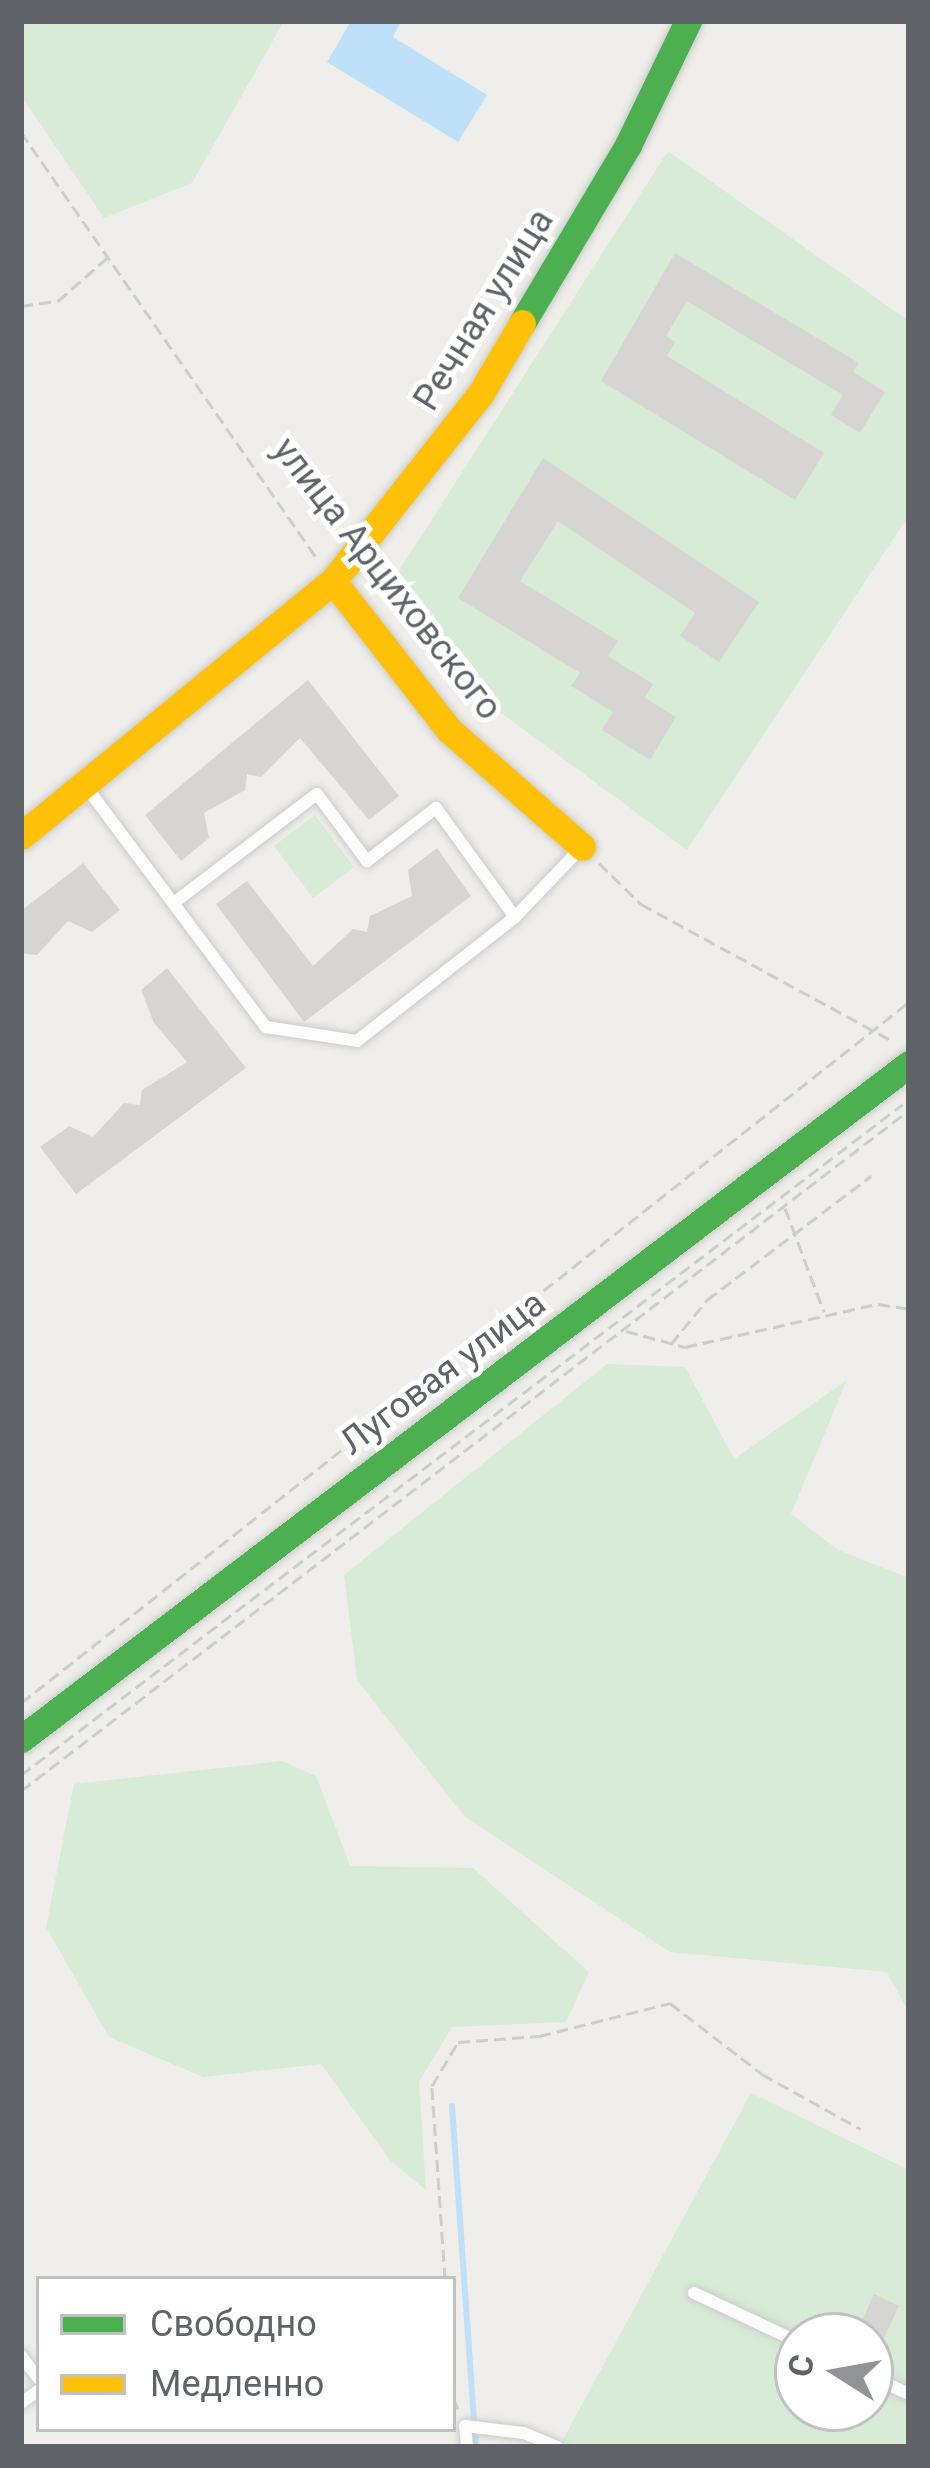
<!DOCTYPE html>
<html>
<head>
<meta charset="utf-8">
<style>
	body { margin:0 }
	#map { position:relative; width:930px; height:2468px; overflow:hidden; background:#efeeea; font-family:Roboto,sans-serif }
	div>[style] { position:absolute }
	.green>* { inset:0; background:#d8ebd6 }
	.water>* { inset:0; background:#bfe0f9 }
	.stream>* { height:6px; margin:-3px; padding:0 3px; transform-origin:3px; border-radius:3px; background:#bfe0f9 }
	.building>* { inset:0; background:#d6d5d3 }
	.path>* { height:3px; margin-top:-1.5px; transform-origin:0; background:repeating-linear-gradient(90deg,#cacfcc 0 12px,transparent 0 18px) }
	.roads { filter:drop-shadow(0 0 3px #cbcccc) drop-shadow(0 0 3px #cbcccc) }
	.lane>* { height:12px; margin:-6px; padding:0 6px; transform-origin:6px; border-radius:6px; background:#fdfcfc }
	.fast>* { height:27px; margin:-13.5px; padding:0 13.5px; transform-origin:13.5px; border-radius:13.5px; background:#4caf50 }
	.slow>* { height:27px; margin:-13.5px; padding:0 13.5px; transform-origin:13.5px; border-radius:13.5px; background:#ffc107 }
	span { translate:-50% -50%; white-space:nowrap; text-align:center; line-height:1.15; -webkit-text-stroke:10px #fff; paint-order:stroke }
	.street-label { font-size:36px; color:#5f6368 }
	.frame { position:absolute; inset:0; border:24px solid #5f6368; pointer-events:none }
	.legend { position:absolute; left:36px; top:2276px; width:420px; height:156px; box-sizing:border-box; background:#fff; border:3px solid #bfc1c3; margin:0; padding:15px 21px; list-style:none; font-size:36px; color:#5f6368 }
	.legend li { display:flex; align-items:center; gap:24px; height:60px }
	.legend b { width:60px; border:3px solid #bfc1c3 }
	.north { position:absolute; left:774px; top:2312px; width:120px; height:120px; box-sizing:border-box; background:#fff; border:3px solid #bfc1c3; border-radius:50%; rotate:281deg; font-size:33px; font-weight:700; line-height:48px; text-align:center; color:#5f6368 }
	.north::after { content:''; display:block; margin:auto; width:42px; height:54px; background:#919496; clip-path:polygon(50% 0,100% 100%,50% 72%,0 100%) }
</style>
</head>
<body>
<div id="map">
	<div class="green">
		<div style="clip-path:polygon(21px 21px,284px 21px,192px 183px,104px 218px,21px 95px)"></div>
		<div style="clip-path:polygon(668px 151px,909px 321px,909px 515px,687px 850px,489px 704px,393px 580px)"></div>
		<div style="clip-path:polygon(315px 815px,354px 867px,313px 898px,274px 846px)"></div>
		<div style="clip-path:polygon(607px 1364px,685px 1367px,734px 1459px,847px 1380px,791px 1514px,838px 1550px,909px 1578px,909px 2013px,887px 1972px,670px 1952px,464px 1816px,357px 1680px,344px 1575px)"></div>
		<div style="clip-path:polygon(282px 1761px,316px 1776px,350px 1866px,473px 1868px,589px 1972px,566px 2022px,452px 2027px,419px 2082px,426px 2190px,390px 2160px,321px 2064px,203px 2077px,109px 2037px,46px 1927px,74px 1784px)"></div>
		<div style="clip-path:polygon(evenodd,751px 2093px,909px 2170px,909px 2447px,559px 2447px,751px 2093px,798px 2336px,870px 2336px,870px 2408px,798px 2408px,798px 2336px)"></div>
	</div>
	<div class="water">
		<div style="clip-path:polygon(351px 21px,401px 21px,393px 37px,487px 95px,458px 142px,327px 62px)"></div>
	</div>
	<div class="stream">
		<div style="left:452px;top:2106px;width:342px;rotate:86deg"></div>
	</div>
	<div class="building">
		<div style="clip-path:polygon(675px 253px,859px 363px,853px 372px,885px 392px,860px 433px,831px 415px,843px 395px,687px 301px,666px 336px,675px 342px,667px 356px,824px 453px,795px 500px,601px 381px)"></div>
		<div style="clip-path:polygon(543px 458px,759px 602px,719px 662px,680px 636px,695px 613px,558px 521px,520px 581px,618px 641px,608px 656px,653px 684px,645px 698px,676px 717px,650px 760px,602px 730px,613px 712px,571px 686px,580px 673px,458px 598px)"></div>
		<div style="clip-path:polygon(308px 680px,399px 796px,369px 820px,300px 738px,261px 777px,247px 774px,245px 790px,204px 813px,209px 838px,181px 861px,145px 815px)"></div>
		<div style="clip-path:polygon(437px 848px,471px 896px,304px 1022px,216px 904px,247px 881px,313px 966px,353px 929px,367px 932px,370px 916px,412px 896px,408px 870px)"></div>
		<div style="clip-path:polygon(83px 863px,120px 910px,92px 932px,68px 921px,37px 955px,21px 953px,21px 911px)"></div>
		<div style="clip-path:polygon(167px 968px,246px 1068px,76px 1194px,40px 1147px,69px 1126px,93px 1137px,124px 1103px,140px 1105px,142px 1090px,187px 1062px,154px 1023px,141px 990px)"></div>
		<div style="clip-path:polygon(874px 2294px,899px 2306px,884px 2338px,859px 2327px)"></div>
	</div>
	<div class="path">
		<div style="left:21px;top:132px;width:521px;rotate:55.24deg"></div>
		<div style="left:21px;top:306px;width:37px;rotate:-8deg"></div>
		<div style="left:58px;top:301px;width:65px;rotate:-41.3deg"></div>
		<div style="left:599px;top:863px;width:59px;rotate:44.3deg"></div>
		<div style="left:641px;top:904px;width:286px;rotate:28.6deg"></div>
		<div style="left:785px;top:1208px;width:111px;rotate:69.4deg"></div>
		<div style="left:626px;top:1331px;width:61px;rotate:15.2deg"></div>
		<div style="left:685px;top:1347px;width:198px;rotate:-12.6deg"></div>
		<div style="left:878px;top:1304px;width:31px;rotate:9deg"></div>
		<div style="left:671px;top:1344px;width:57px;rotate:-50.7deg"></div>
		<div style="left:707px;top:1300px;width:206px;rotate:-37.1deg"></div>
		<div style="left:21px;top:1703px;width:1131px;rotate:-38.29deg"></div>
		<div style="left:21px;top:1775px;width:1108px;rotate:-37.26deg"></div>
		<div style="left:21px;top:1791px;width:1119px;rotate:-37.48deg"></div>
		<div style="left:445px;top:2279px;width:193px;rotate:-93.9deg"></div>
		<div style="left:432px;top:2086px;width:51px;rotate:-59.4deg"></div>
		<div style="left:458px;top:2042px;width:81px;rotate:-4.2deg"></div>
		<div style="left:539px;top:2036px;width:135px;rotate:-14.1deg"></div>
		<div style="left:670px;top:2003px;width:116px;rotate:37.7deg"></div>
		<div style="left:762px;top:2074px;width:113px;rotate:29.1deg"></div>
		<div style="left:453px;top:2398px;width:17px;rotate:65deg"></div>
	</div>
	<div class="roads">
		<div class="lane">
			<div style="left:87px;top:788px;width:299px;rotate:53.2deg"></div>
			<div style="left:266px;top:1027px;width:92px;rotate:8.7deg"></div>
			<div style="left:357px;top:1041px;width:201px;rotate:-38.1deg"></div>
			<div style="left:515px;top:917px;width:95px;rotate:-46.3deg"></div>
			<div style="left:175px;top:902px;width:178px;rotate:-37.3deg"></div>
			<div style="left:317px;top:794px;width:84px;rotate:53.3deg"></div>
			<div style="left:367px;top:861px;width:87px;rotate:-37.5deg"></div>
			<div style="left:436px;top:808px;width:135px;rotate:54.1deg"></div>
			<div style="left:694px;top:2293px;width:115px;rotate:25.2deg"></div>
			<div style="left:21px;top:2356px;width:29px;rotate:52deg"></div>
			<div style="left:870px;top:2376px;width:43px;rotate:24.8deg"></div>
			<div style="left:21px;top:2403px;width:22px;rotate:-36deg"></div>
			<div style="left:467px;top:2447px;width:21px;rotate:-95deg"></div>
			<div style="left:465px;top:2426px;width:59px;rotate:6.8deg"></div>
			<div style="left:524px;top:2433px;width:36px;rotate:23deg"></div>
		</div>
		<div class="fast">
			<div style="left:522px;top:323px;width:207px;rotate:-59.2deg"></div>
			<div style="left:628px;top:145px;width:138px;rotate:-64.2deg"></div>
			<div style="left:21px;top:1739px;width:1115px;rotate:-37.24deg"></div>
		</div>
		<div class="slow">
			<div style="left:333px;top:581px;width:189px;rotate:52.1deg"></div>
			<div style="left:449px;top:730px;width:177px;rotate:41.3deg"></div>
			<div style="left:21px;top:836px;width:403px;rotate:-39.3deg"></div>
			<div style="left:333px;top:581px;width:239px;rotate:-51.8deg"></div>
			<div style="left:481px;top:393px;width:81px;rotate:-59.6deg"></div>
		</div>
	</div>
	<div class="street-label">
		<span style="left:484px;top:310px;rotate:-58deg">Речная улица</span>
		<span style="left:387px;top:579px;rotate:52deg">улица Арциховского</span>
		<span style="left:443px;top:1373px;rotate:-37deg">Луговая улица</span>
	</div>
	<div class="frame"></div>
	<ul class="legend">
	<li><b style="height:15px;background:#4caf50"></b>Свободно</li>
	<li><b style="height:15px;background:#ffc107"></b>Медленно</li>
	</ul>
	<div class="north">С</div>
</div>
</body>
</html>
